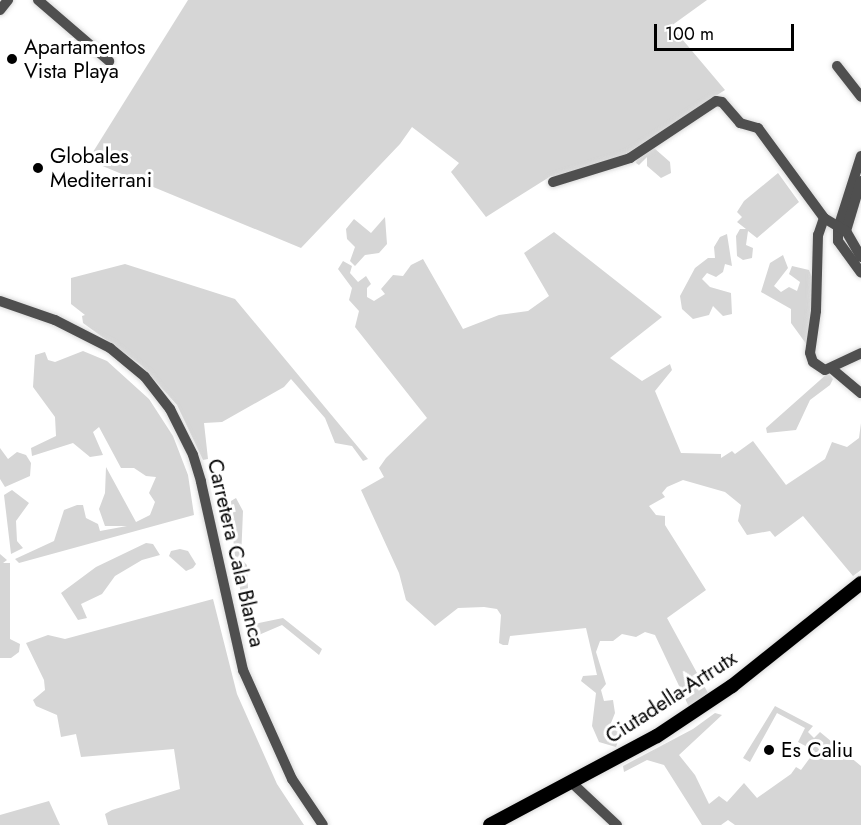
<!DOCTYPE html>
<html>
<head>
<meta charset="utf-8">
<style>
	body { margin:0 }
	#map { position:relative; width:861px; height:825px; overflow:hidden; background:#fff; font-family:Jost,sans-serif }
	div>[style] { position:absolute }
	.green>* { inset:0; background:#d6d6d6 }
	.roads { filter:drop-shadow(0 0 2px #dbdbdb) drop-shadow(0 0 2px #dbdbdb) }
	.minor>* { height:10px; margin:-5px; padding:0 5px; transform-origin:5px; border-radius:5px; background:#4f4f4f }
	.major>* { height:14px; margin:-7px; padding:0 7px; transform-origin:7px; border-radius:7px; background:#000 }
	.dots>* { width:16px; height:16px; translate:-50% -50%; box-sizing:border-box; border:3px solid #fff; border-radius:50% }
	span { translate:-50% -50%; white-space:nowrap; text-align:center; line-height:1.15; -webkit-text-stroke:6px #fff; paint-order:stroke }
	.poi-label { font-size:21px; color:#000 }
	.left { translate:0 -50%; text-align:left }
	.street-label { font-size:21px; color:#000 }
	.scale { position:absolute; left:654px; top:24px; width:140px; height:27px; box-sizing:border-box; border:3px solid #000; border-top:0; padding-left:8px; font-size:18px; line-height:21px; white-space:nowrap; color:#000; -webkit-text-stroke:4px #fff; paint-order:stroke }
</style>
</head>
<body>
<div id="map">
	<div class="green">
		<div style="clip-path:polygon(188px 0,707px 0,671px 26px,725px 90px,626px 154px,558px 177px,551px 176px,486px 217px,451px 172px,459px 163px,412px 127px,400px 144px,301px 248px,88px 160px)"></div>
		<div style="clip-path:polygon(654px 148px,670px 162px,671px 173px,661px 178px,647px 166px,647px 157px,639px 165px,636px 163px,637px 156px)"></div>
		<div style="clip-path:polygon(778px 173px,799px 202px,757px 238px,748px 231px,746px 245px,753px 248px,752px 258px,743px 260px,737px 256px,736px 236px,740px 229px,746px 229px,737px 222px,742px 217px,737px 212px,744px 201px)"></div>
		<div style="clip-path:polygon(385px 217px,387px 244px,379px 253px,365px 255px,355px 266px,350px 261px,355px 247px,347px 239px,346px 229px,354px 219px,371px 233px)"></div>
		<div style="clip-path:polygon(554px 232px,662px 317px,610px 358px,642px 381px,670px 364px,672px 370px,655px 391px,681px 453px,721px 454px,721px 458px,732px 451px,735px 454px,753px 441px,786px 485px,825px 459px,832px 442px,847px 447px,859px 438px,861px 423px,861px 570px,853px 576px,803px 516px,775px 537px,770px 531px,747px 535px,738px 521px,741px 505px,725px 492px,683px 480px,667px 487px,662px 493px,665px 497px,649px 506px,656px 515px,665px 516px,665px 525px,706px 590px,667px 618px,708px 693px,689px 707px,655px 635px,645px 632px,636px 637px,622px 634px,613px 641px,600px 641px,596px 652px,606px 684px,601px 690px,604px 701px,613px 700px,615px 713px,611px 723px,621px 733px,616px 747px,599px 742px,592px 726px,596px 693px,581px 681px,583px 676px,597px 675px,586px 628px,510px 636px,508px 645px,503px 645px,499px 643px,501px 615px,497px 609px,484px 607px,458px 608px,435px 626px,406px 600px,399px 573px,361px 490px,384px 477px,379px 468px,386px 458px,427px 418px,355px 327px,359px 311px,349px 300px,352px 288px,338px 269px,343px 261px,352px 266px,350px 273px,358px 282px,366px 276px,371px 284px,367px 288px,367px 297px,374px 301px,385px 294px,381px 289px,393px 275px,403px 276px,411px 265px,423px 259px,463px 329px,499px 315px,528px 311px,549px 296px,524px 253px)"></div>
		<div style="clip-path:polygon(727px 234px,732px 266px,725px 264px,723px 272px,716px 277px,707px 273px,702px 279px,710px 287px,731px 293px,732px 314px,723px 316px,713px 306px,709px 315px,693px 319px,682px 309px,680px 296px,695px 268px,708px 258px,715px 258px,714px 247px,720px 237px)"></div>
		<div style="clip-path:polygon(783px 255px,788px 268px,774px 286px,781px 292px,789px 287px,797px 291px,800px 282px,789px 274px,792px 266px,809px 270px,812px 277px,814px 306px,807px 345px,791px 323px,791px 309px,761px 292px,770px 263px)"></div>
		<div style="clip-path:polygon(125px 264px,235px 299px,368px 459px,363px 461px,352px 446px,335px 443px,325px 418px,291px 379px,284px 387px,222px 422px,204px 423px,208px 459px,203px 460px,177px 405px,141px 365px,83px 323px,82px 316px,85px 315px,71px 304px,71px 278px)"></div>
		<div style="clip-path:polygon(83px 351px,107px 361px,149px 399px,173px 436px,188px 475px,194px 515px,19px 563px,15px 559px,54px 541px,64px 510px,77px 505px,83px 505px,86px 518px,98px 524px,100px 531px,127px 526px,105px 526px,99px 509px,105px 493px,106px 467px,136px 522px,150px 515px,155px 502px,149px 493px,156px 477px,146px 476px,134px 468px,121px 468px,99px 427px,93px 432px,103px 455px,90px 457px,73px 443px,32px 456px,31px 448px,56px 436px,55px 417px,33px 387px,35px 355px,45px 352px,48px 360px,55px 362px)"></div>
		<div style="clip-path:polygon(828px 373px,833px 379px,830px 385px,810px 400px,796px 430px,767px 433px,766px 428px)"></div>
		<div style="clip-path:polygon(0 448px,8px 459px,17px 452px,26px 455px,31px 463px,30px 476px,5px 487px,0 479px)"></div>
		<div style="clip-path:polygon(12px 490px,29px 503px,16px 521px,17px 541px,23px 548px,11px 554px,4px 495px)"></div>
		<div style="clip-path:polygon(236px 498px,243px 511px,241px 559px,247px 565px,249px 613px,254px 624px,283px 618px,322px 649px,319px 655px,282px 625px,254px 637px,247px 635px,234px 549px,231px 501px)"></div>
		<div style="clip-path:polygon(146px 543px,153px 544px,160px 555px,142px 560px,115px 576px,102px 594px,81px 604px,87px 618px,78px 620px,61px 593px,96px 567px)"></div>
		<div style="clip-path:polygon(180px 549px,188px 551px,196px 564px,193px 568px,186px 571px,169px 556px,171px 551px)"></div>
		<div style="clip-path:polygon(0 554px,7px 560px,3px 563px,10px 563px,10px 639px,20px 644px,19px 652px,11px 658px,0 658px)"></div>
		<div style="clip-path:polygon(213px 599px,237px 694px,277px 784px,304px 825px,108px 825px,105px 814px,112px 810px,180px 789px,174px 749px,81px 757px,76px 734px,61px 737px,57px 715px,36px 706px,33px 700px,45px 690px,44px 680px,26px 643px,48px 635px,65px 639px)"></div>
		<div style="clip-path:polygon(775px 706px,813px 726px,808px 732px,814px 738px,820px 732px,861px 766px,861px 825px,735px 825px,728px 820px,721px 825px,702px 825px,664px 765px,647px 760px,624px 772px,623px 766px,693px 729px,715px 713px,722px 715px,679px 755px,695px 775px,709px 804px,719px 796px,727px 802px,744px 783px,757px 798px,791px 774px,796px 767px,801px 770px,815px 751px,798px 742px,805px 728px,777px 713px,750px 762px,743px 758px)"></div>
		<div style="clip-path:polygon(49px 801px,60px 825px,0 825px,0 815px)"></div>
	</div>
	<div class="roads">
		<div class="minor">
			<div style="left:38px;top:0;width:94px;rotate:40.7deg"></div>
			<div style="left:0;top:10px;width:13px;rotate:-51deg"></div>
			<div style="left:837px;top:66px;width:39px;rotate:52deg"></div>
			<div style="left:861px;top:156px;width:76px;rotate:107.7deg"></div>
			<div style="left:838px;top:228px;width:13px;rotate:90deg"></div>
			<div style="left:838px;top:241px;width:39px;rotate:54deg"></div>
			<div style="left:861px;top:181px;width:52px;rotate:106.7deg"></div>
			<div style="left:846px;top:231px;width:30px;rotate:60deg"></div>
			<div style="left:553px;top:182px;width:81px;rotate:-17.3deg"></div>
			<div style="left:630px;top:158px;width:103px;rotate:-33.5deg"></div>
			<div style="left:716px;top:101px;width:6px;rotate:9deg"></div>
			<div style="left:722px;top:102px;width:28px;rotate:49deg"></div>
			<div style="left:740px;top:123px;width:19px;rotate:16deg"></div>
			<div style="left:758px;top:128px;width:112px;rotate:53.7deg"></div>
			<div style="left:824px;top:218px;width:26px;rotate:31deg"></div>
			<div style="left:824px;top:218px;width:18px;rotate:109deg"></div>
			<div style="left:818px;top:235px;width:76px;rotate:91.5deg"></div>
			<div style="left:816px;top:311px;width:42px;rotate:98.1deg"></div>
			<div style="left:810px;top:353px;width:9px;rotate:72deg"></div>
			<div style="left:813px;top:362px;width:14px;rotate:34deg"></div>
			<div style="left:825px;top:370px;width:40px;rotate:-25deg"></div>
			<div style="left:0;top:301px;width:58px;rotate:19.1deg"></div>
			<div style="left:55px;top:320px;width:62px;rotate:27deg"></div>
			<div style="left:110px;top:348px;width:45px;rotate:39.6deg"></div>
			<div style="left:145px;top:377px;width:41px;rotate:52deg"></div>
			<div style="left:170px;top:409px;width:51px;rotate:63.4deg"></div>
			<div style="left:193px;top:455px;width:28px;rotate:73deg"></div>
			<div style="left:201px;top:482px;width:193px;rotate:77.4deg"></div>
			<div style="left:243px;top:670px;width:120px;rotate:65.8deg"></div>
			<div style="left:292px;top:779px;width:55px;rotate:56deg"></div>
			<div style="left:831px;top:368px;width:39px;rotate:40deg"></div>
			<div style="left:571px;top:782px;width:63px;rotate:43.1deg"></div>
		</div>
		<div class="major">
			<div style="left:490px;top:825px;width:189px;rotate:-28.1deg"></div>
			<div style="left:657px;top:736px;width:90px;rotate:-33.7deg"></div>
			<div style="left:732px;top:686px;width:165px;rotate:-38.6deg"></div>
		</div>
	</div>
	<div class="dots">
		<div style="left:12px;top:59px;background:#000"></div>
		<div style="left:38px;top:168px;background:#000"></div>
		<div style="left:769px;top:750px;background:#000"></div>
	</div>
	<div class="poi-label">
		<span class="left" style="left:24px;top:59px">Apartamentos<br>Vista Playa</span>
		<span class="left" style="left:50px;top:168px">Globales<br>Mediterrani</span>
		<span class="left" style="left:781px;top:750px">Es Caliu</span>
	</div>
	<div class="street-label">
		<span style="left:236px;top:553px;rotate:77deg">Carretera Cala Blanca</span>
		<span style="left:671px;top:697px;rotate:-33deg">Ciutadella-Artrutx</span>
	</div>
	<div class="scale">100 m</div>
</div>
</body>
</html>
